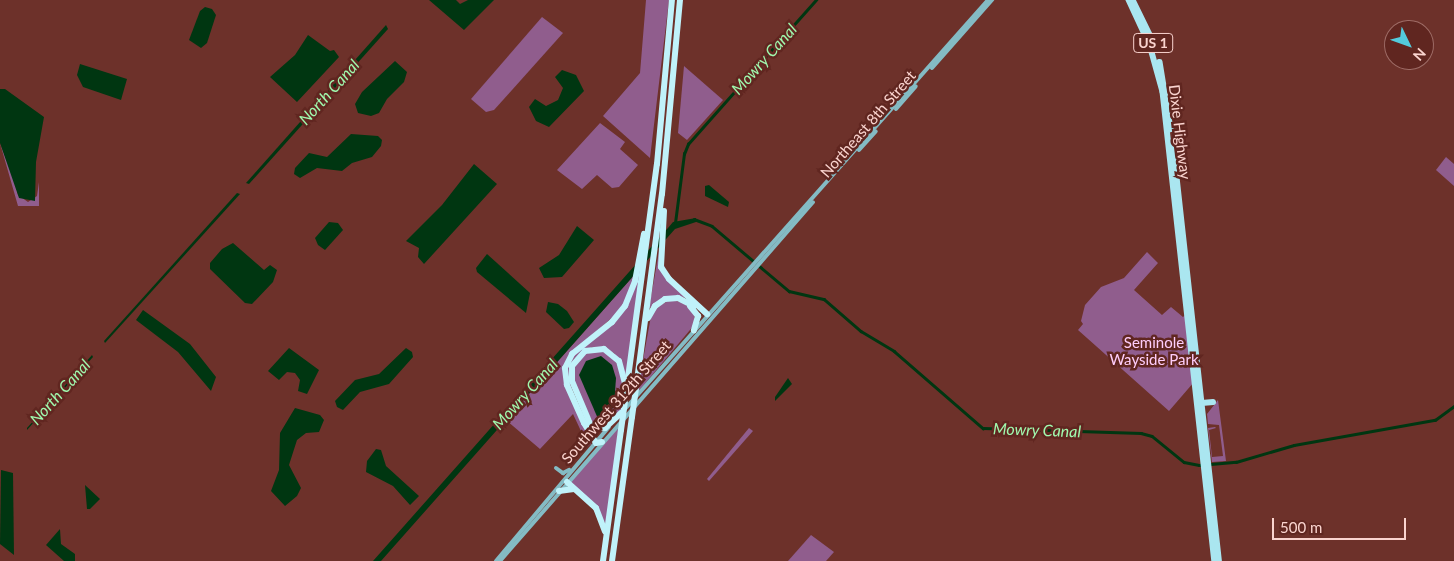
<!DOCTYPE html>
<html>
<head>
<meta charset="utf-8">
<style>
	body { margin:0 }
	#map { position:relative; width:1454px; height:561px; overflow:hidden; background:#6d312a; font-family:Lato,sans-serif }
	div>[style] { position:absolute }
	.green>* { inset:0; background:#905d8d }
	.water>* { inset:0; background:#003611 }
	.canal>* { height:2.5px; margin:-1.25px; padding:0 1.25px; transform-origin:1.25px; border-radius:1.25px; background:#003611 }
	.secondary>* { height:4px; margin:-2px; padding:0 2px; transform-origin:2px; border-radius:2px; background:#84bbc4 }
	.trunk>* { height:5.5px; margin:-2.75px; padding:0 2.75px; transform-origin:2.75px; border-radius:2.75px; background:#aae6f0 }
	.motorway>* { height:6px; margin:-3px; padding:0 3px; transform-origin:3px; border-radius:3px; background:#c0f2fa }
	.motorway-bridge>* { height:6px; margin:-3px; padding:0 3px; transform-origin:3px; border-radius:3px; background:#c0f2fa }
	span { translate:-50% -50%; white-space:nowrap; text-align:center; line-height:1.15; -webkit-text-stroke:5px #602620; paint-order:stroke }
	.shield-label span { padding:1px 4px; background:#602620; border:1px solid; border-radius:4px; -webkit-text-stroke-width:0 }
	.shield-label { font-size:14px; color:#fad4cf; font-weight:700 }
	.street-label { font-size:15px; color:#fad4cf }
	.park-label { font-size:15px; color:#fecdfb }
	.water-label { font-size:16px; color:#a0f9ae; font-style:italic }
	.north { position:absolute; left:1384px; top:20px; width:50px; height:50px; box-sizing:border-box; background:#602620; border:1px solid #9e6c66; border-radius:50%; rotate:132deg; font-size:14px; font-weight:700; line-height:20px; text-align:center; color:#fad4cf }
	.north::after { content:''; display:block; margin:auto; width:18px; height:22px; background:#53cbdc; clip-path:polygon(50% 0,100% 100%,50% 72%,0 100%) }
	.scale { position:absolute; left:1272px; top:518px; width:134px; height:22px; box-sizing:border-box; border:2px solid #fad4cf; border-top:0; padding-left:6px; font-size:15px; line-height:18px; white-space:nowrap; color:#fad4cf; -webkit-text-stroke:4px #602620; paint-order:stroke }
</style>
</head>
<body>
<div id="map">
	<div class="green">
		<div style="clip-path:polygon(646px 0,669px 0,650px 158px,603px 116px,640px 73px)"></div>
		<div style="clip-path:polygon(542px 17px,563px 33px,494px 110px,486px 112px,471px 99px)"></div>
		<div style="clip-path:polygon(684px 66px,723px 100px,687px 140px,678px 133px)"></div>
		<div style="clip-path:polygon(600px 123px,625px 142px,620px 149px,638px 165px,619px 187px,612px 188px,597px 175px,582px 189px,557px 170px)"></div>
		<div style="clip-path:polygon(0 143px,15px 182px,18px 195px,28px 202px,37px 196px,39px 182px,39px 206px,18px 206px)"></div>
		<div style="clip-path:polygon(1446px 157px,1454px 164px,1454px 186px,1436px 170px)"></div>
		<div style="clip-path:polygon(660px 246px,667px 279px,686px 298px,677px 296px,649px 308px)"></div>
		<div style="clip-path:polygon(1147px 252px,1158px 263px,1134px 290px,1162px 315px,1171px 307px,1183px 317px,1186px 314px,1194px 382px,1169px 411px,1078px 330px,1083px 324px,1081px 321px,1085px 305px,1101px 287px,1124px 278px)"></div>
		<div style="clip-path:polygon(641px 267px,626px 379px,614px 353px,592px 347px,574px 359px,568px 385px,566px 374px,571px 358px,613px 323px)"></div>
		<div style="clip-path:polygon(636px 273px,621px 310px,573px 351px,564px 366px,591px 444px,578px 454px,587px 444px,573px 414px,540px 449px,506px 420px)"></div>
		<div style="clip-path:polygon(670px 300px,682px 302px,694px 311px,695px 324px,637px 393px,651px 316px,655px 308px)"></div>
		<div style="clip-path:polygon(598px 349px,613px 355px,622px 376px,623px 392px,621px 410px,608px 424px,595px 427px,574px 384px,573px 370px,581px 356px)"></div>
		<div style="clip-path:polygon(1218px 400px,1226px 461px,1212px 462px,1208px 428px,1215px 427px,1216px 428px,1209px 430px,1212px 457px,1223px 456px,1219px 425px,1208px 424px,1207px 414px)"></div>
		<div style="clip-path:polygon(619px 425px,606px 527px,604px 521px,569px 482px)"></div>
		<div style="clip-path:polygon(749px 428px,753px 431px,709px 481px,707px 479px)"></div>
		<div style="clip-path:polygon(811px 535px,834px 552px,826px 561px,788px 561px)"></div>
	</div>
	<div class="water">
		<div style="clip-path:polygon(429px 0,456px 0,460px 4px,468px 0,494px 0,464px 30px)"></div>
		<div style="clip-path:polygon(205px 7px,212px 9px,216px 15px,207px 43px,201px 48px,189px 40px,200px 11px)"></div>
		<div style="clip-path:polygon(386px 25px,388px 29px,249px 184px,246px 183px)"></div>
		<div style="clip-path:polygon(308px 35px,330px 51px,334px 50px,339px 57px,297px 102px,270px 77px,295px 55px)"></div>
		<div style="clip-path:polygon(395px 61px,407px 72px,404px 82px,387px 99px,379px 113px,371px 116px,358px 113px,355px 104px,362px 92px)"></div>
		<div style="clip-path:polygon(80px 64px,127px 79px,121px 100px,83px 87px,77px 75px)"></div>
		<div style="clip-path:polygon(562px 70px,576px 75px,584px 91px,549px 127px,536px 121px,529px 107px,535px 99px,546px 106px,558px 100px,563px 88px,555px 77px)"></div>
		<div style="clip-path:polygon(0 89px,5px 89px,44px 117px,36px 162px,35px 201px,19px 198px,0 143px)"></div>
		<div style="clip-path:polygon(351px 134px,378px 136px,382px 140px,381px 146px,372px 157px,352px 163px,342px 171px,317px 168px,300px 178px,294px 174px,295px 168px,309px 153px,327px 157px)"></div>
		<div style="clip-path:polygon(474px 164px,497px 184px,424px 264px,418px 257px,419px 248px,406px 241px,442px 205px)"></div>
		<div style="clip-path:polygon(709px 185px,729px 202px,728px 207px,705px 196px,705px 186px)"></div>
		<div style="clip-path:polygon(237px 193px,240px 194px,105px 343px,104px 341px)"></div>
		<div style="clip-path:polygon(696px 218px,696px 222px,675px 229px,381px 561px,373px 561px,668px 228px,673px 222px)"></div>
		<div style="clip-path:polygon(329px 222px,338px 223px,343px 230px,325px 250px,318px 245px,315px 238px)"></div>
		<div style="clip-path:polygon(577px 226px,594px 240px,562px 277px,544px 278px,539px 268px,559px 255px)"></div>
		<div style="clip-path:polygon(233px 243px,264px 270px,270px 265px,277px 270px,273px 282px,252px 304px,245px 303px,210px 269px,210px 263px,222px 249px)"></div>
		<div style="clip-path:polygon(487px 254px,530px 293px,526px 313px,477px 272px,476px 268px)"></div>
		<div style="clip-path:polygon(548px 302px,558px 304px,567px 311px,574px 322px,569px 328px,564px 329px,546px 312px)"></div>
		<div style="clip-path:polygon(143px 310px,190px 344px,216px 377px,211px 391px,178px 352px,136px 320px)"></div>
		<div style="clip-path:polygon(289px 348px,319px 370px,307px 394px,298px 391px,300px 380px,295px 373px,287px 372px,279px 380px,268px 371px)"></div>
		<div style="clip-path:polygon(406px 348px,412px 352px,413px 357px,389px 384px,360px 392px,343px 410px,337px 407px,335px 401px,355px 380px,379px 374px)"></div>
		<div style="clip-path:polygon(92px 355px,93px 357px,27px 430px,27px 428px)"></div>
		<div style="clip-path:polygon(601px 356px,612px 365px,616px 378px,614px 407px,599px 421px,579px 375px,586px 361px)"></div>
		<div style="clip-path:polygon(788px 378px,792px 384px,775px 401px,775px 397px)"></div>
		<div style="clip-path:polygon(295px 408px,320px 415px,324px 420px,319px 432px,306px 433px,297px 440px,289px 465px,301px 488px,297px 496px,285px 506px,271px 491px,279px 470px,280px 433px)"></div>
		<div style="clip-path:polygon(376px 449px,381px 450px,386px 466px,419px 496px,410px 505px,393px 486px,366px 472px,367px 461px)"></div>
		<div style="clip-path:polygon(1px 470px,13px 473px,14px 555px,0 544px)"></div>
		<div style="clip-path:polygon(85px 485px,100px 499px,90px 509px,87px 509px)"></div>
		<div style="clip-path:polygon(60px 529px,61px 544px,75px 554px,75px 561px,64px 561px,46px 545px)"></div>
	</div>
	<div class="canal">
		<div style="left:694px;top:219px;width:19px;rotate:21deg"></div>
		<div style="left:712px;top:226px;width:101px;rotate:40.2deg"></div>
		<div style="left:789px;top:291px;width:36px;rotate:13deg"></div>
		<div style="left:824px;top:299px;width:49px;rotate:40.9deg"></div>
		<div style="left:861px;top:331px;width:39px;rotate:31deg"></div>
		<div style="left:894px;top:351px;width:118px;rotate:40.9deg"></div>
		<div style="left:983px;top:428px;width:158px;rotate:1.8deg"></div>
		<div style="left:1141px;top:433px;width:11px;rotate:15deg"></div>
		<div style="left:1152px;top:436px;width:41px;rotate:39.1deg"></div>
		<div style="left:1184px;top:462px;width:15px;rotate:11deg"></div>
		<div style="left:1199px;top:465px;width:37px;rotate:-5deg"></div>
		<div style="left:1236px;top:462px;width:60px;rotate:-16.3deg"></div>
		<div style="left:1294px;top:445px;width:143px;rotate:-10.1deg"></div>
		<div style="left:1435px;top:420px;width:24px;rotate:-36deg"></div>
		<div style="left:675px;top:223px;width:70px;rotate:-82.6deg"></div>
		<div style="left:684px;top:154px;width:11px;rotate:-68deg"></div>
		<div style="left:688px;top:144px;width:193px;rotate:-48.4deg"></div>
	</div>
	<div class="secondary">
		<div style="left:932px;top:68px;width:91px;rotate:-48.6deg"></div>
		<div style="left:896px;top:109px;width:30px;rotate:-49deg"></div>
		<div style="left:859px;top:150px;width:25px;rotate:-48deg"></div>
		<div style="left:625px;top:409px;width:547px;rotate:-48.41deg"></div>
		<div style="left:556px;top:468px;width:9px;rotate:36deg"></div>
		<div style="left:563px;top:473px;width:7px;rotate:-27deg"></div>
		<div style="left:496px;top:561px;width:175px;rotate:-49.9deg"></div>
		<div style="left:500px;top:561px;width:476px;rotate:-48.9deg"></div>
	</div>
	<div class="trunk">
		<div style="left:1129px;top:0;width:50px;rotate:65deg"></div>
		<div style="left:1150px;top:45px;width:49px;rotate:74.5deg"></div>
		<div style="left:1163px;top:92px;width:472px;rotate:83.7deg"></div>
		<div style="left:1133px;top:0;width:46px;rotate:64deg"></div>
		<div style="left:1160px;top:62px;width:68px;rotate:80.7deg"></div>
		<div style="left:1173px;top:141px;width:423px;rotate:83.7deg"></div>
		<div style="left:1202px;top:403px;width:11px;rotate:-5deg"></div>
	</div>
	<div class="motorway">
		<div style="left:664px;top:211px;width:56px;rotate:93.1deg"></div>
		<div style="left:661px;top:267px;width:14px;rotate:56deg"></div>
		<div style="left:669px;top:279px;width:52px;rotate:42.6deg"></div>
		<div style="left:690px;top:306px;width:13px;rotate:51deg"></div>
		<div style="left:698px;top:316px;width:15px;rotate:106deg"></div>
		<div style="left:648px;top:318px;width:14px;rotate:-60deg"></div>
		<div style="left:655px;top:306px;width:12px;rotate:-35deg"></div>
		<div style="left:665px;top:299px;width:13px;rotate:-4deg"></div>
		<div style="left:678px;top:298px;width:18px;rotate:27deg"></div>
		<div style="left:636px;top:388px;width:196px;rotate:-82.4deg"></div>
		<div style="left:662px;top:194px;width:195px;rotate:-84.7deg"></div>
		<div style="left:625px;top:400px;width:238px;rotate:-82.3deg"></div>
		<div style="left:657px;top:164px;width:165px;rotate:-84.8deg"></div>
		<div style="left:621px;top:413px;width:22px;rotate:137deg"></div>
		<div style="left:605px;top:428px;width:14px;rotate:-172deg"></div>
		<div style="left:591px;top:426px;width:49px;rotate:-112.9deg"></div>
		<div style="left:572px;top:381px;width:15px;rotate:-90deg"></div>
		<div style="left:572px;top:366px;width:20px;rotate:-49deg"></div>
		<div style="left:585px;top:351px;width:19px;rotate:-6deg"></div>
		<div style="left:604px;top:349px;width:19px;rotate:39deg"></div>
		<div style="left:619px;top:361px;width:23px;rotate:75deg"></div>
		<div style="left:602px;top:442px;width:6px;rotate:171deg"></div>
		<div style="left:596px;top:443px;width:23px;rotate:-121deg"></div>
		<div style="left:584px;top:423px;width:42px;rotate:-114.1deg"></div>
		<div style="left:567px;top:385px;width:17px;rotate:-97deg"></div>
		<div style="left:565px;top:368px;width:16px;rotate:-63deg"></div>
		<div style="left:572px;top:354px;width:51px;rotate:-38.7deg"></div>
		<div style="left:612px;top:322px;width:21px;rotate:-51deg"></div>
		<div style="left:625px;top:306px;width:27px;rotate:-68deg"></div>
		<div style="left:635px;top:281px;width:48px;rotate:-79.2deg"></div>
		<div style="left:567px;top:482px;width:39px;rotate:42deg"></div>
		<div style="left:596px;top:508px;width:25px;rotate:69deg"></div>
		<div style="left:559px;top:491px;width:15px;rotate:-8deg"></div>
		<div style="left:603px;top:561px;width:132px;rotate:-82.2deg"></div>
		<div style="left:612px;top:561px;width:145px;rotate:-82.1deg"></div>
	</div>
	<div class="motorway-bridge">
		<div style="left:632px;top:417px;width:29px;rotate:-82deg"></div>
		<div style="left:621px;top:430px;width:30px;rotate:-82deg"></div>
	</div>
	<div class="shield-label">
		<span style="left:1153px;top:43px">US 1</span>
	</div>
	<div class="street-label">
		<span style="left:868px;top:124px;rotate:-49deg">Northeast 8th Street</span>
		<span style="left:1180px;top:132px;rotate:83deg">Dixie Highway</span>
		<span style="left:616px;top:402px;rotate:-49deg">Southwest 312th Street</span>
	</div>
	<div class="park-label">
		<span style="left:1154px;top:351px">Seminole<br>Wayside Park</span>
	</div>
	<div class="water-label">
		<span style="left:764px;top:59px;rotate:-48deg">Mowry Canal</span>
		<span style="left:329px;top:92px;rotate:-48deg">North Canal</span>
		<span style="left:60px;top:392px;rotate:-48deg">North Canal</span>
		<span style="left:525px;top:394px;rotate:-48deg">Mowry Canal</span>
		<span style="left:1037px;top:430px;rotate:2deg">Mowry Canal</span>
	</div>
	<div class="north">N</div>
	<div class="scale">500 m</div>
</div>
</body>
</html>
